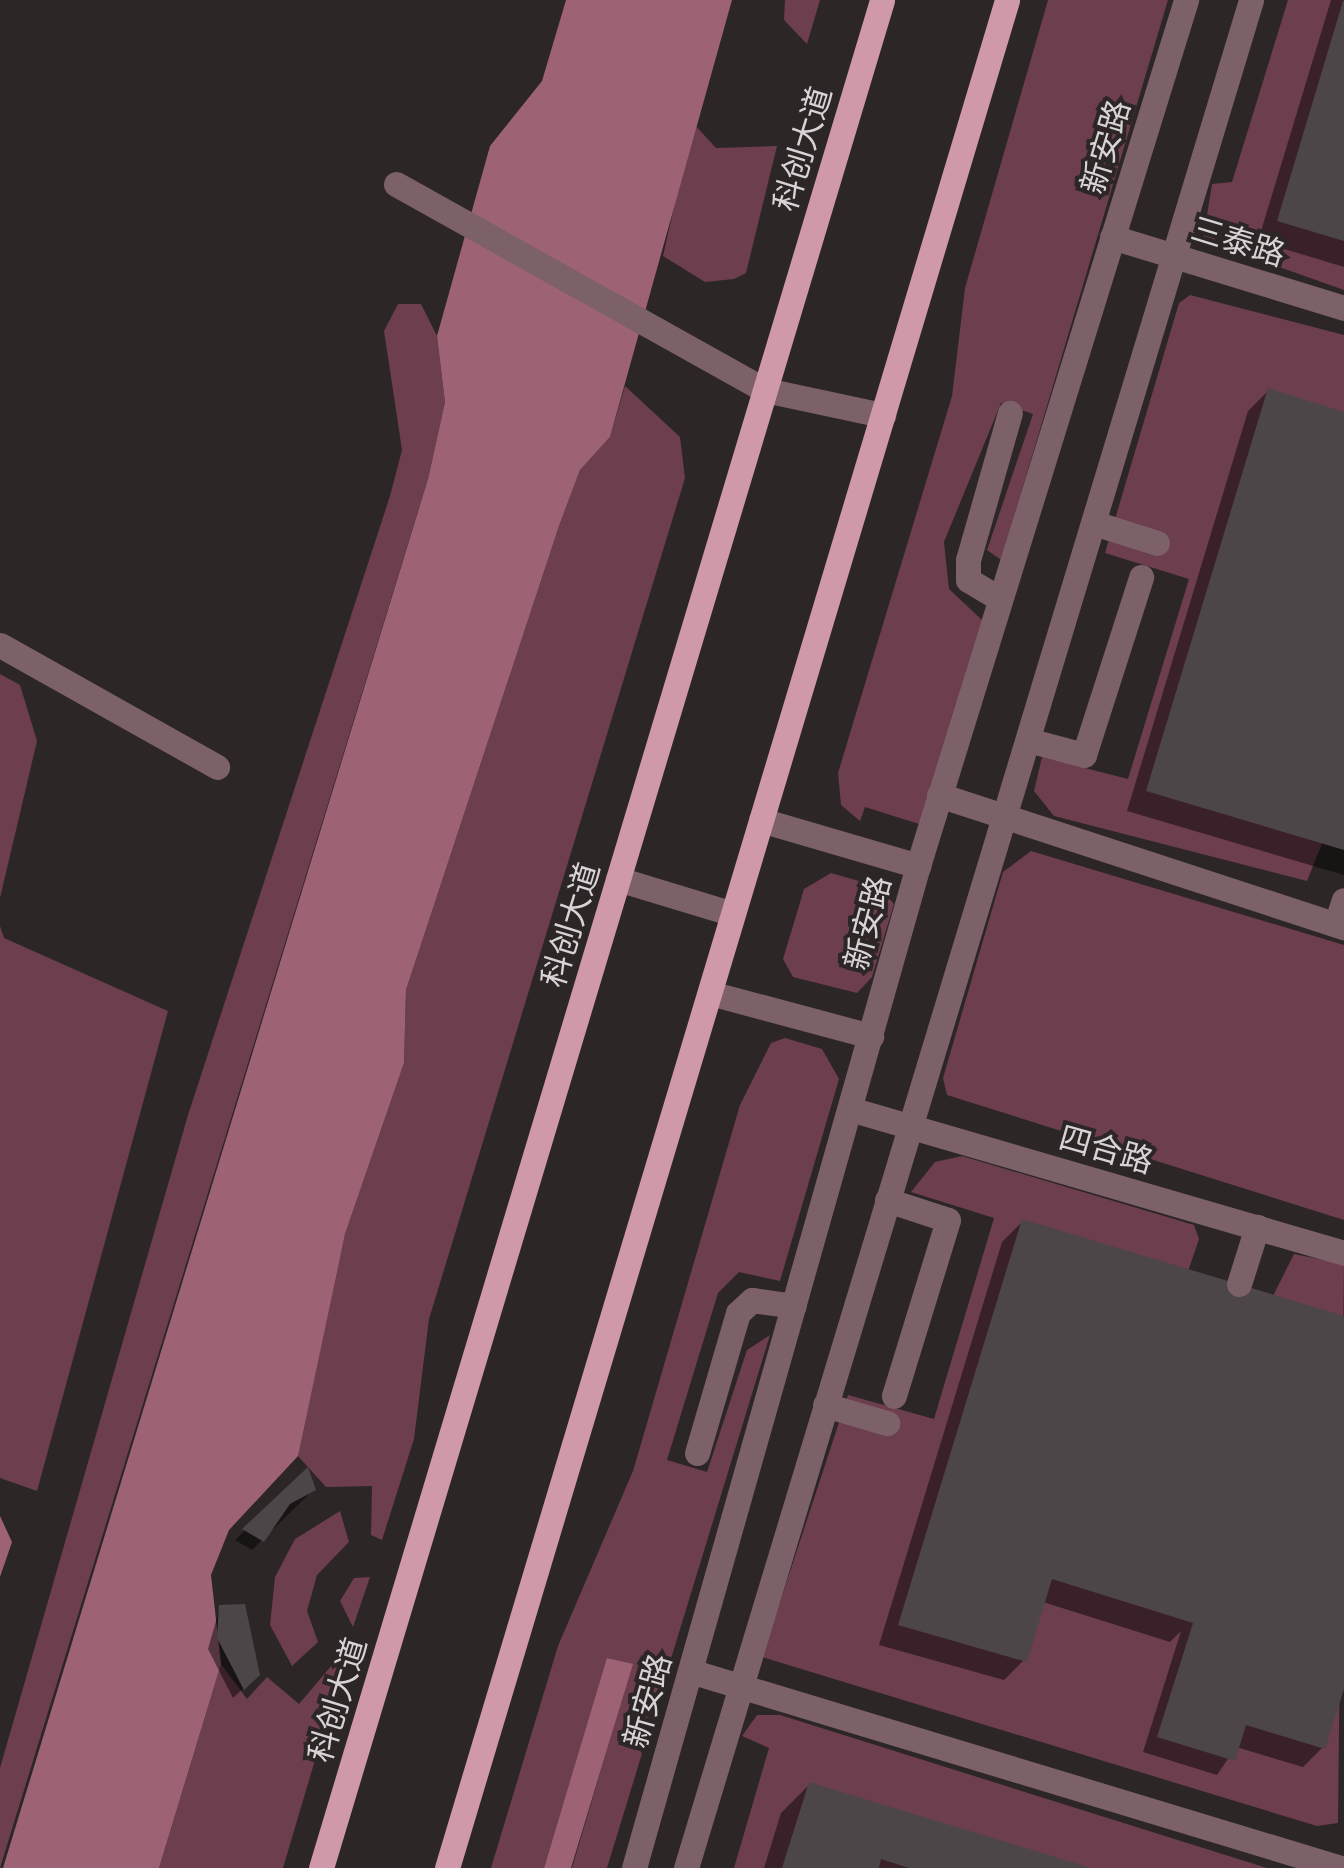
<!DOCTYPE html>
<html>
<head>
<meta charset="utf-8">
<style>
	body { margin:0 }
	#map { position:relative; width:1344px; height:1868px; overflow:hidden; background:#2c2627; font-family:"Roboto Condensed","Noto Sans SC",sans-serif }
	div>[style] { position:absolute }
	.green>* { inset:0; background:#6d3e4d }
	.water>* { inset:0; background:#9e6275 }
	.shadow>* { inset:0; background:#0007 }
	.building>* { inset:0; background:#4d4648 }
	.minor>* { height:25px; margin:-12.5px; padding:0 12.5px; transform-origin:12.5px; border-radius:12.5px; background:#7c6168 }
	.major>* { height:25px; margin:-12.5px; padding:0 12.5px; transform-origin:12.5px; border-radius:12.5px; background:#d099a9 }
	span { translate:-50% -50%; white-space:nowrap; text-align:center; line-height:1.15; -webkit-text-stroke:8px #2c2627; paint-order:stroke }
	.street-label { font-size:32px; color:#d8d4d5 }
</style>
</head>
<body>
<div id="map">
	<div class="green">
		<div style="clip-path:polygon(785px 0,820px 0,807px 44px,784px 20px)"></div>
		<div style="clip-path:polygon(1048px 0,1168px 0,1001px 560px,987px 550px,1033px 414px,1001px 403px,944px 542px,949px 589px,982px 620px,919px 824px,865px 807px,860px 821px,841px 805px,838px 773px,952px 396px,965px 288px)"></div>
		<div style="clip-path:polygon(1288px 0,1344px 0,1344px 290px,1203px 240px,1212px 184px,1232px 182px)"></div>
		<div style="clip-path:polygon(693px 123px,716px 148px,777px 146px,746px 273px,734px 279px,705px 282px,663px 256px)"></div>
		<div style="clip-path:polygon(1190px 295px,1344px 335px,1344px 836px,1327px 831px,1307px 881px,1054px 816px,1034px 791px,1042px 757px,1128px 779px,1189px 579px,1105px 553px,1179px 303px)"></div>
		<div style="clip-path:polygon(398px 304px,421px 304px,437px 336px,445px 402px,428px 479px,0 1868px,0 1768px,188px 1115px,390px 496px,402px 450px,384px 331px)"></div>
		<div style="clip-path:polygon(625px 386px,680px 437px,685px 478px,429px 1319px,414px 1439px,382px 1540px,371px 1535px,372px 1486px,326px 1487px,298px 1456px,313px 1372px,345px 1234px,404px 1063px,406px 990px,559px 526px,580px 470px,610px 437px)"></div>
		<div style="clip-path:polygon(0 674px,20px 685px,37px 741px,0 898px)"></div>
		<div style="clip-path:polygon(1031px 851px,1344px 945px,1344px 1220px,947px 1095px,943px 1078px,1003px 872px)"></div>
		<div style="clip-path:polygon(831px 873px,880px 887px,894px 904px,872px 977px,857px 993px,793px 977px,783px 959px,804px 889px)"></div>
		<div style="clip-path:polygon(0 926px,4px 938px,168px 1011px,37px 1491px,0 1478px)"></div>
		<div style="clip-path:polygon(785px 1038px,822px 1049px,839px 1079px,780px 1281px,739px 1272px,718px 1293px,667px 1460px,707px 1472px,747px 1350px,770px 1335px,607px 1868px,572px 1868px,632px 1665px,608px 1658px,544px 1868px,491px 1868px,558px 1646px,633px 1471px,740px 1105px,771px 1043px)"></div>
		<div style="clip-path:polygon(962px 1156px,1194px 1225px,1199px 1239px,1184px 1283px,1266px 1310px,1294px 1254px,1344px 1264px,1338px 1823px,1317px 1826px,762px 1657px,848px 1395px,934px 1419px,994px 1218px,911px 1192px,935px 1162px)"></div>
		<div style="clip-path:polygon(340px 1511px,349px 1542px,317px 1575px,307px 1611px,318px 1642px,292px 1666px,270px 1625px,275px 1577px,295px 1539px)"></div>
		<div style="clip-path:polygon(370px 1577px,353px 1627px,340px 1601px,354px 1578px)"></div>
		<div style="clip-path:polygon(221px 1664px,247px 1699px,267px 1677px,299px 1704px,332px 1665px,342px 1669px,283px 1868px,159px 1868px)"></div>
		<div style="clip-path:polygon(757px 1715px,780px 1715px,1267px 1868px,734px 1868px,769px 1748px,742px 1736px)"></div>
	</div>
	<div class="water">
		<div style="clip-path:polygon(566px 0,732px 0,610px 437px,580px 470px,559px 526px,406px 990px,404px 1063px,345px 1234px,298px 1456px,229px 1530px,211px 1575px,221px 1664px,159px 1868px,3px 1868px,428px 479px,445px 402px,437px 336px,490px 146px,542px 81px)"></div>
		<div style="clip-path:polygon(0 1516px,12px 1542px,0 1577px)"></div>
		<div style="clip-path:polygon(607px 1658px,633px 1664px,571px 1868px,544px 1868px)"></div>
	</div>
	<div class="shadow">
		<div style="clip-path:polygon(1331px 0,1344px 0,1344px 267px,1258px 241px)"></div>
		<div style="clip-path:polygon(1268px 391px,1344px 415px,1344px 875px,1127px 811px,1248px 411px)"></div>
		<div style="clip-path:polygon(1022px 1222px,1344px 1319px,1344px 1680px,1323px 1747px,1303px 1767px,1236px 1747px,1217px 1775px,1143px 1752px,1181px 1631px,1170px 1642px,1043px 1602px,1024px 1660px,1004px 1680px,879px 1645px,1002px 1242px)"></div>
		<div style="clip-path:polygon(306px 1471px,313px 1490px,252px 1550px,235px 1540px)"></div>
		<div style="clip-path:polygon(220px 1607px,258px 1674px,233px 1698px,208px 1649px)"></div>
		<div style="clip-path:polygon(809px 1785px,1083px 1868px,764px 1868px,781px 1813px)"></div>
	</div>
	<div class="building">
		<div style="clip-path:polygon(1343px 1px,1344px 1px,1344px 241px,1277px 221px)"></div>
		<div style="clip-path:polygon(1268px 388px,1344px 412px,1344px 850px,1146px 791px)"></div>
		<div style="clip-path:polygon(1022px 1219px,1344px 1316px,1344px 1689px,1325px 1749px,1246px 1725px,1235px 1761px,1157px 1737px,1193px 1623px,1052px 1579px,1027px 1662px,898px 1625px)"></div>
		<div style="clip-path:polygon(308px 1467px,316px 1490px,290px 1504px,264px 1542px,242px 1529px)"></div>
		<div style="clip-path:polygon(245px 1604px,260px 1675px,244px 1690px,217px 1638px,219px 1605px)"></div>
		<div style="clip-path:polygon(809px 1782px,1088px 1867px,1088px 1868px,909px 1868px,881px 1859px,879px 1868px,782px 1868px)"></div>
	</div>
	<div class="minor">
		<div style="left:396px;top:184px;width:423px;rotate:29.2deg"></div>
		<div style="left:765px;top:390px;width:121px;rotate:12deg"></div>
		<div style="left:1112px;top:237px;width:243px;rotate:17deg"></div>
		<div style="left:1094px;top:523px;width:66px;rotate:17.6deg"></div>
		<div style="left:1000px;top:599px;width:37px;rotate:-149deg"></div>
		<div style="left:968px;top:580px;width:20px;rotate:-90deg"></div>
		<div style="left:968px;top:560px;width:153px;rotate:-74.1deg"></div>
		<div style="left:0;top:645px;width:249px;rotate:29.3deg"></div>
		<div style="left:1028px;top:740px;width:58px;rotate:15deg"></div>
		<div style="left:1084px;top:755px;width:187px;rotate:-72.2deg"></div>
		<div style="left:939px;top:795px;width:426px;rotate:18.1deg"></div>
		<div style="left:761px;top:820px;width:164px;rotate:16.3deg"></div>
		<div style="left:618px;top:879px;width:120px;rotate:16.9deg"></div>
		<div style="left:1336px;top:924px;width:25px;rotate:-72deg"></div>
		<div style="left:710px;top:993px;width:167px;rotate:15deg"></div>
		<div style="left:850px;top:1109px;width:515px;rotate:16.25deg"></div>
		<div style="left:887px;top:1200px;width:64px;rotate:18.2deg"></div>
		<div style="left:948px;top:1220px;width:184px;rotate:107.1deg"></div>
		<div style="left:1239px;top:1284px;width:60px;rotate:-72.5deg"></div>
		<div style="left:825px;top:1405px;width:65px;rotate:16.2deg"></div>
		<div style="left:697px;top:1453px;width:146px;rotate:-73.7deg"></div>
		<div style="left:738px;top:1313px;width:19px;rotate:-43deg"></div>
		<div style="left:752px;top:1300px;width:42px;rotate:8.1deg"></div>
		<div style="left:690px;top:1671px;width:680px;rotate:16.84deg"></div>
		<div style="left:634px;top:1868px;width:1041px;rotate:-74.18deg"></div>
		<div style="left:918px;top:866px;width:907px;rotate:-72.8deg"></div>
		<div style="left:686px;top:1868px;width:1952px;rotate:-73.17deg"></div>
	</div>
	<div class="major">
		<div style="left:321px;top:1868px;width:1950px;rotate:-73.28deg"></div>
		<div style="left:447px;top:1868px;width:1950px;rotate:-73.31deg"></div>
	</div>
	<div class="street-label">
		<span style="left:1106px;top:147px;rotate:-73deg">新安路</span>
		<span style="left:803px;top:149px;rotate:-73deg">科创大道</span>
		<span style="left:1238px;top:242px;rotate:17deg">三泰路</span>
		<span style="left:868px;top:923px;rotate:-75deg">新安路</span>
		<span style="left:571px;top:925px;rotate:-73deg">科创大道</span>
		<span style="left:1106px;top:1150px;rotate:16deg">四合路</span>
		<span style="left:338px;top:1700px;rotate:-73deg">科创大道</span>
		<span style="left:648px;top:1701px;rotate:-74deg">新安路</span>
	</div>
</div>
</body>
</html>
